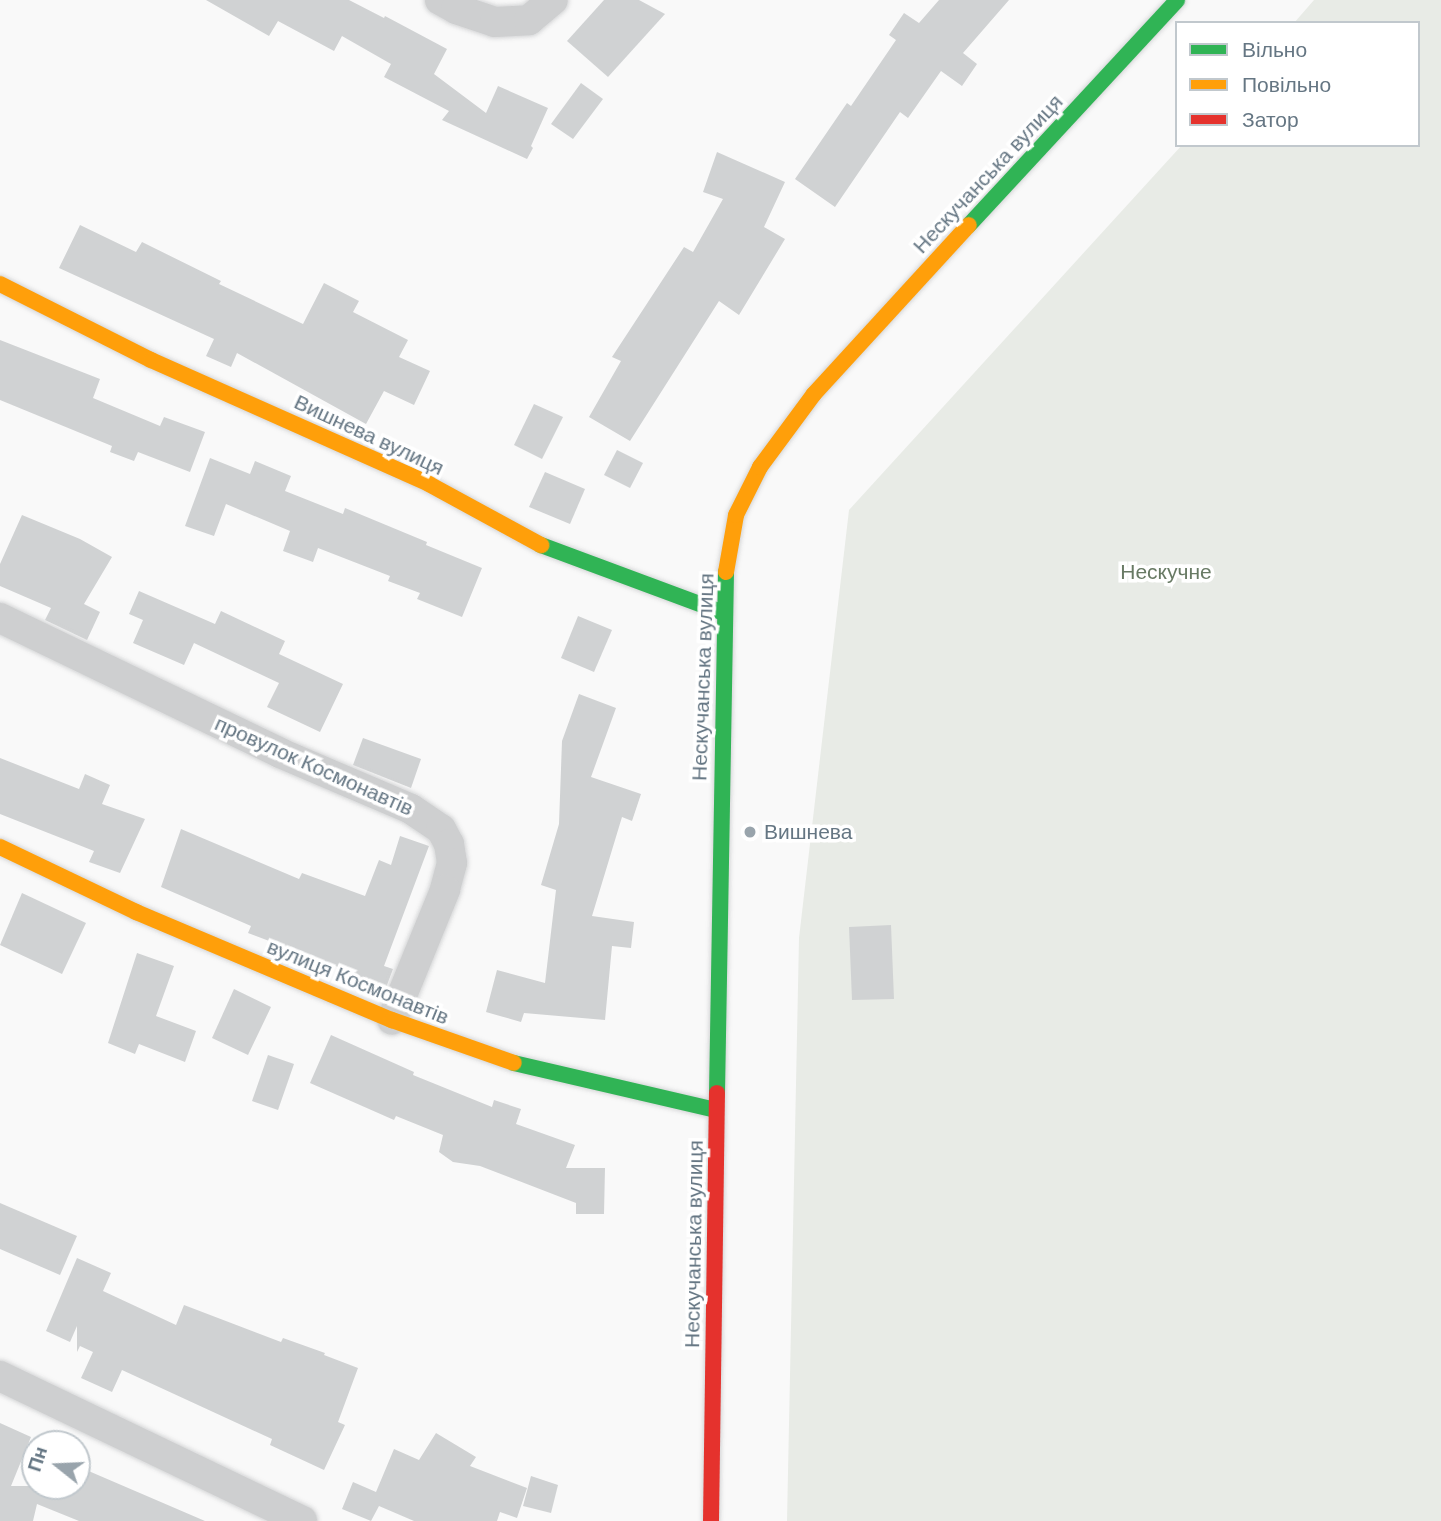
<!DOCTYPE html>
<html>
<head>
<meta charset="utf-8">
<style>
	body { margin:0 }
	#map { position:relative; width:1441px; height:1521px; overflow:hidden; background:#f9f9f9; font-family:"DM Sans",sans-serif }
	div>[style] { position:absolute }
	.green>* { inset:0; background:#e8ebe6 }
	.building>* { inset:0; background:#d0d2d3 }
	.roads { filter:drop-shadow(0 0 2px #d5d6d7) drop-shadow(0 0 2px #d5d6d7) }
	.street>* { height:30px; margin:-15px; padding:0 15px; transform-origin:15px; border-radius:15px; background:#cecfd0 }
	.fast>* { height:16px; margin:-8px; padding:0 8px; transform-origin:8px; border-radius:8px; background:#30b455 }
	.slow>* { height:16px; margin:-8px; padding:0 8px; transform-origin:8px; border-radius:8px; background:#ff9f0a }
	.jam>* { height:16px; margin:-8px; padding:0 8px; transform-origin:8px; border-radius:8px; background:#e5322d }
	.dots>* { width:19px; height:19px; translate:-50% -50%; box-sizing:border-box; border:4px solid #fff; border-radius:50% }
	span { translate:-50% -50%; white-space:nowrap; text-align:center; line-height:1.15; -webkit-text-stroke:7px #fff; paint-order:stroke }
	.street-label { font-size:21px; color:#657683 }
	.park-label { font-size:21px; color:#687a64 }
	.poi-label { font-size:21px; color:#657683 }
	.left { translate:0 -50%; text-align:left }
	.legend { position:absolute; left:1175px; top:21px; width:245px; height:126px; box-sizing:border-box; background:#fff; border:2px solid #c1c8cd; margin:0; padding:9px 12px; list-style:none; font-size:21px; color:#657683 }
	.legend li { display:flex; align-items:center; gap:14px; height:35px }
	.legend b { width:35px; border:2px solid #c1c8cd }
	.north { position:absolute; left:21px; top:1430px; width:70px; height:70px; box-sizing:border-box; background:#fff; border:2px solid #c1c8cd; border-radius:50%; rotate:288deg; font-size:19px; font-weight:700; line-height:28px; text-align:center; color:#657683 }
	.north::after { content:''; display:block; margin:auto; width:24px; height:32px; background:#99a4ac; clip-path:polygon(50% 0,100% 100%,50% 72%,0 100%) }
</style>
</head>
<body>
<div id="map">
	<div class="green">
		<div style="clip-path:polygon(1314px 0,1441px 0,1441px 1521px,787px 1521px,799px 938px,849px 510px,1182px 145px,1418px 145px,1418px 23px,1294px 23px)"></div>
	</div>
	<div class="building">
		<div style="clip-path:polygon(206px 0,349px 0,384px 18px,385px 16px,447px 49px,434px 74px,486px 113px,498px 86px,548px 108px,531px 146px,533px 148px,527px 159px,442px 120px,449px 111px,384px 77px,391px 64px,342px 36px,334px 51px,278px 21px,269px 36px)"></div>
		<div style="clip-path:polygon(604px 0,639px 0,665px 14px,608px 77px,567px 41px)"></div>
		<div style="clip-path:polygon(939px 0,1009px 0,963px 53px,977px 64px,962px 86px,941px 71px,908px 118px,900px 112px,835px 207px,795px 179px,847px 103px,851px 106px,896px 40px,889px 35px,904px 13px,919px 23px)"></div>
		<div style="clip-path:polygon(581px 83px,603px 99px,573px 139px,551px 124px)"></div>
		<div style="clip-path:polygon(717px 152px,785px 182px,764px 227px,785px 239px,739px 315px,719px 301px,630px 441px,589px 417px,621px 361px,612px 357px,684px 247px,693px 252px,723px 199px,703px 192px)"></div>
		<div style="clip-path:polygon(80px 225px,136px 252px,142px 242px,221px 281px,219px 284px,303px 324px,324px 283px,359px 301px,353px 312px,408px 340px,399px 357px,430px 371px,414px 405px,384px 391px,366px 424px,237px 353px,231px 367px,206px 356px,214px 339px,59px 268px)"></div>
		<div style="clip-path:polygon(0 340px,100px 379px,93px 398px,160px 426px,164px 417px,205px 432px,190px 472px,138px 452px,134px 461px,110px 452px,112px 446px,0 400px)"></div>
		<div style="clip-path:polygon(534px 404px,563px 417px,542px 459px,514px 445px)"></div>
		<div style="clip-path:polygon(617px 450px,643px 463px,630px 488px,604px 475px)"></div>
		<div style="clip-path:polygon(210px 458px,250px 474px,255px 461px,291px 476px,285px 491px,343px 514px,345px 508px,427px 542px,426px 545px,482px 568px,462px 617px,417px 599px,420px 593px,388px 581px,390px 576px,318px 548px,313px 562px,283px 551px,290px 531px,226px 504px,214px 536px,185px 526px)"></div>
		<div style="clip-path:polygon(545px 472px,585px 489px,570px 524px,529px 507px)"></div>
		<div style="clip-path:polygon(22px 515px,80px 539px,112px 557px,84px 604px,100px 612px,87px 640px,45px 620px,51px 608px,0 586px,0 564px)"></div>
		<div style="clip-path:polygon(139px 591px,215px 624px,221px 611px,285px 641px,279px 654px,343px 684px,320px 732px,267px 707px,279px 683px,194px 643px,184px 665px,133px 643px,143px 620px,129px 614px)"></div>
		<div style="clip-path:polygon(578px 616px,612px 630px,594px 672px,561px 658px)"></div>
		<div style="clip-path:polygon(579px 694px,616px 708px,591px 777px,641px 794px,632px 821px,622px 817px,592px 916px,634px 922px,631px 948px,612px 946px,605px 1020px,524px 1013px,521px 1022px,486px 1012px,497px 970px,545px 983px,556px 890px,541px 885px,559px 824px,562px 741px)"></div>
		<div style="clip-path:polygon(363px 738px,421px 759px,411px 788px,353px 765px)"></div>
		<div style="clip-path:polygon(0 758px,79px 789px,85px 774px,110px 785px,102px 804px,145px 819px,120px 873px,89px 862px,94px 851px,0 814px)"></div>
		<div style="clip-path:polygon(181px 829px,299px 879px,302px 873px,365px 896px,379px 860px,391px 865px,400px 836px,429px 846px,384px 966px,393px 969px,384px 993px,344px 976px,346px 970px,248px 933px,251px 926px,161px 887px)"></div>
		<div style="clip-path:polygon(22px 893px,86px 923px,62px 974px,0 945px)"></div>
		<div style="clip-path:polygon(891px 925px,894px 999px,852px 1000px,849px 927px)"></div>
		<div style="clip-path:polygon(137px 953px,174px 966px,156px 1016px,196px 1031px,185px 1062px,139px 1044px,135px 1054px,108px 1043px)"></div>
		<div style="clip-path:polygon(234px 989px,271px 1007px,248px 1055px,212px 1038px)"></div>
		<div style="clip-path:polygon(331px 1035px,414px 1072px,413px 1075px,492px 1107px,494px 1100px,521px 1109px,516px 1124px,575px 1145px,566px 1168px,605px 1168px,604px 1214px,576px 1214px,576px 1203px,480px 1166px,453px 1162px,439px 1152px,443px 1135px,396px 1116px,394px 1120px,310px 1083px)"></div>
		<div style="clip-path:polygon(268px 1055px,294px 1064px,278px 1110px,252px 1101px)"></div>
		<div style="clip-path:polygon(0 1203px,77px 1236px,60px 1275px,0 1249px)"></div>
		<div style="clip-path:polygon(77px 1258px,111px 1273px,103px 1291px,176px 1325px,184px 1305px,281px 1342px,283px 1338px,325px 1353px,324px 1355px,358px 1368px,338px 1422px,345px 1425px,324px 1470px,270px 1445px,272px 1439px,122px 1370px,112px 1392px,81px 1378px,93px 1352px,80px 1346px,77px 1352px,77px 1326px,70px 1342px,46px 1331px)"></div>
		<div style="clip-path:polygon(0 1423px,31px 1437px,11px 1486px,77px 1486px,77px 1466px,205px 1521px,79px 1521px,37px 1504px,33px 1521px,0 1521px)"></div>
		<div style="clip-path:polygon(436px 1433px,476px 1457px,470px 1466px,527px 1488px,517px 1518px,500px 1512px,497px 1521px,414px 1521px,379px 1506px,371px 1521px,342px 1509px,353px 1482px,376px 1492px,394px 1449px,419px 1460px)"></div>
		<div style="clip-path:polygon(531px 1476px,558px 1485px,551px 1513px,523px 1506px)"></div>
	</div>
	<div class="roads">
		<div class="street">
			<div style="left:440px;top:0;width:18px;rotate:29deg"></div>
			<div style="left:456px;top:9px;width:41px;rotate:18.4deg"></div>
			<div style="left:495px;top:22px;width:34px;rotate:-3deg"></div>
			<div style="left:529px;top:20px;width:31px;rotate:-40deg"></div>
			<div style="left:0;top:618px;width:311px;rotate:25.7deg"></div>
			<div style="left:280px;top:753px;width:142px;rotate:23.1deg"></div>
			<div style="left:411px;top:809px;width:36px;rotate:34deg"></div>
			<div style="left:441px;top:829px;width:17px;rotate:62deg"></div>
			<div style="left:449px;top:844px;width:19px;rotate:81deg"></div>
			<div style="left:452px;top:863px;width:28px;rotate:105deg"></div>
			<div style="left:445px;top:890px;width:140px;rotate:112.2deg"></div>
			<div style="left:0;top:1376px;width:335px;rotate:25.6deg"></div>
		</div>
		<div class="fast">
			<div style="left:969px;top:225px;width:306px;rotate:-47.2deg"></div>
			<div style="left:541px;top:545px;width:195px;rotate:20.4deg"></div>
			<div style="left:514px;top:1063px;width:207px;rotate:13.1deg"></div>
			<div style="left:717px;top:1093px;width:521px;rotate:-89.01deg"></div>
		</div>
		<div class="slow">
			<div style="left:0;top:284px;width:169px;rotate:26.7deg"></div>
			<div style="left:151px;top:360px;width:304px;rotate:24deg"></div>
			<div style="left:429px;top:484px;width:128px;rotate:28.6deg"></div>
			<div style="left:726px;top:572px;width:58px;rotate:-80deg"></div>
			<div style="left:736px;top:515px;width:54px;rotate:-63.4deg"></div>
			<div style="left:760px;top:467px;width:91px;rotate:-53.5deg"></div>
			<div style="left:814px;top:394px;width:229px;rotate:-47.5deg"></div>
			<div style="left:0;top:847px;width:151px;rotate:25.5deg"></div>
			<div style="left:136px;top:912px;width:278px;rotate:22.9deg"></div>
			<div style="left:392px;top:1020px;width:129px;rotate:19.4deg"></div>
		</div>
		<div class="jam">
			<div style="left:711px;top:1521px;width:428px;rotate:-89.2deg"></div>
		</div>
	</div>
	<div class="dots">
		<div style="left:750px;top:832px;background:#99a4ac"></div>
	</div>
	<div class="street-label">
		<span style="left:988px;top:174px;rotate:-47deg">Нескучанська вулиця</span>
		<span style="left:369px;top:435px;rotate:25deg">Вишнева вулиця</span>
		<span style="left:703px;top:677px;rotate:-88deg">Нескучанська вулиця</span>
		<span style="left:314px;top:766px;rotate:24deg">провулок Космонавтів</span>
		<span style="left:358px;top:982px;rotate:22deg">вулиця Космонавтів</span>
		<span style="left:694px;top:1244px;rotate:-89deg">Нескучанська вулиця</span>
	</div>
	<div class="park-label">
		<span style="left:1166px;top:572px">Нескучне</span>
	</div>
	<div class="poi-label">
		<span class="left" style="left:764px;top:832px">Вишнева</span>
	</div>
	<ul class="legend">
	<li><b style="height:9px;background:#30b455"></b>Вільно</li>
	<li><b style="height:9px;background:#ff9f0a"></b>Повільно</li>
	<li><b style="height:9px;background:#e5322d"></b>Затор</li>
	</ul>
	<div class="north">Пн</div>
</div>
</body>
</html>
